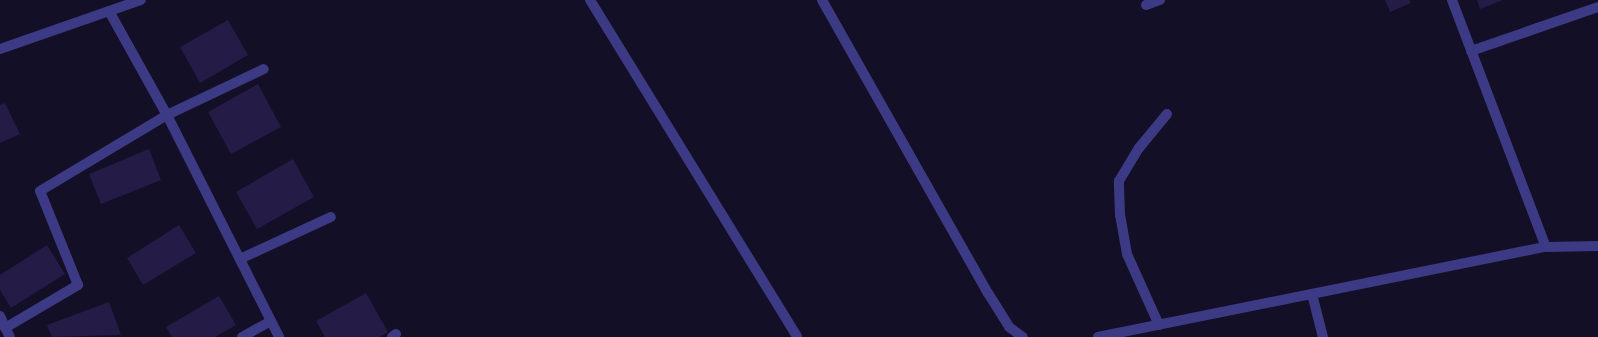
<!DOCTYPE html>
<html>
<head>
<meta charset="utf-8">
<style>
	body { margin:0 }
	#map { position:relative; width:1598px; height:337px; overflow:hidden; background:#130f26; font-family:"Public Sans",sans-serif }
	div>[style] { position:absolute }
	.building>* { inset:0; background:#241b47 }
	.lane>* { height:10px; margin:-5px; padding:0 5px; transform-origin:5px; border-radius:5px; background:#3d3a85 }
	.street>* { height:10px; margin:-5px; padding:0 5px; transform-origin:5px; border-radius:5px; background:#3d3a85 }
	span { translate:-50% -50%; white-space:nowrap; text-align:center; line-height:1.15; -webkit-text-stroke:4px #130f26; paint-order:stroke }
</style>
</head>
<body>
<div id="map">
	<div class="building">
		<div style="clip-path:polygon(1385px 0,1409px 0,1411px 3px,1390px 12px)"></div>
		<div style="clip-path:polygon(1477px 0,1503px 0,1480px 9px)"></div>
		<div style="clip-path:polygon(228px 20px,248px 55px,200px 83px,180px 47px)"></div>
		<div style="clip-path:polygon(258px 84px,281px 127px,231px 154px,208px 112px)"></div>
		<div style="clip-path:polygon(5px 103px,20px 134px,0 143px,0 105px)"></div>
		<div style="clip-path:polygon(149px 149px,161px 180px,101px 204px,89px 174px)"></div>
		<div style="clip-path:polygon(293px 159px,314px 197px,257px 229px,236px 192px)"></div>
		<div style="clip-path:polygon(179px 225px,196px 253px,143px 285px,127px 258px)"></div>
		<div style="clip-path:polygon(47px 245px,65px 274px,11px 308px,0 290px,0 275px)"></div>
		<div style="clip-path:polygon(366px 293px,388px 332px,380px 337px,325px 337px,316px 321px)"></div>
		<div style="clip-path:polygon(219px 296px,236px 325px,215px 337px,172px 337px,166px 327px)"></div>
		<div style="clip-path:polygon(109px 302px,121px 335px,52px 337px,47px 325px)"></div>
	</div>
	<div class="lane">
		<div style="left:109px;top:11px;width:119px;rotate:60.9deg"></div>
		<div style="left:167px;top:115px;width:249px;rotate:63.2deg"></div>
		<div style="left:0;top:49px;width:149px;rotate:-19.2deg"></div>
		<div style="left:240px;top:259px;width:100px;rotate:-24.8deg"></div>
		<div style="left:0;top:316px;width:23px;rotate:65deg"></div>
		<div style="left:1159px;top:325px;width:78px;rotate:-114.3deg"></div>
		<div style="left:1127px;top:254px;width:40px;rotate:-100deg"></div>
		<div style="left:1120px;top:215px;width:34px;rotate:-92deg"></div>
		<div style="left:1119px;top:181px;width:39px;rotate:-59deg"></div>
		<div style="left:1139px;top:148px;width:44px;rotate:-50.5deg"></div>
		<div style="left:5px;top:328px;width:85px;rotate:-30.5deg"></div>
		<div style="left:78px;top:285px;width:101px;rotate:-112deg"></div>
		<div style="left:40px;top:191px;width:148px;rotate:-30.9deg"></div>
		<div style="left:167px;top:115px;width:107px;rotate:-25.4deg"></div>
		<div style="left:242px;top:337px;width:33px;rotate:-29deg"></div>
		<div style="left:392px;top:337px;width:5px;rotate:-37deg"></div>
	</div>
	<div class="street">
		<div style="left:590px;top:0;width:395px;rotate:58.4deg"></div>
		<div style="left:822px;top:0;width:337px;rotate:60.5deg"></div>
		<div style="left:988px;top:293px;width:40px;rotate:58deg"></div>
		<div style="left:1009px;top:327px;width:17px;rotate:36deg"></div>
		<div style="left:1452px;top:0;width:264px;rotate:69.2deg"></div>
		<div style="left:1146px;top:5px;width:15px;rotate:-20deg"></div>
		<div style="left:1471px;top:51px;width:134px;rotate:-19.1deg"></div>
		<div style="left:1312px;top:294px;width:44px;rotate:75.7deg"></div>
		<div style="left:1098px;top:337px;width:457px;rotate:-11.4deg"></div>
		<div style="left:1546px;top:247px;width:52px;rotate:-1.1deg"></div>
	</div>
</div>
</body>
</html>
